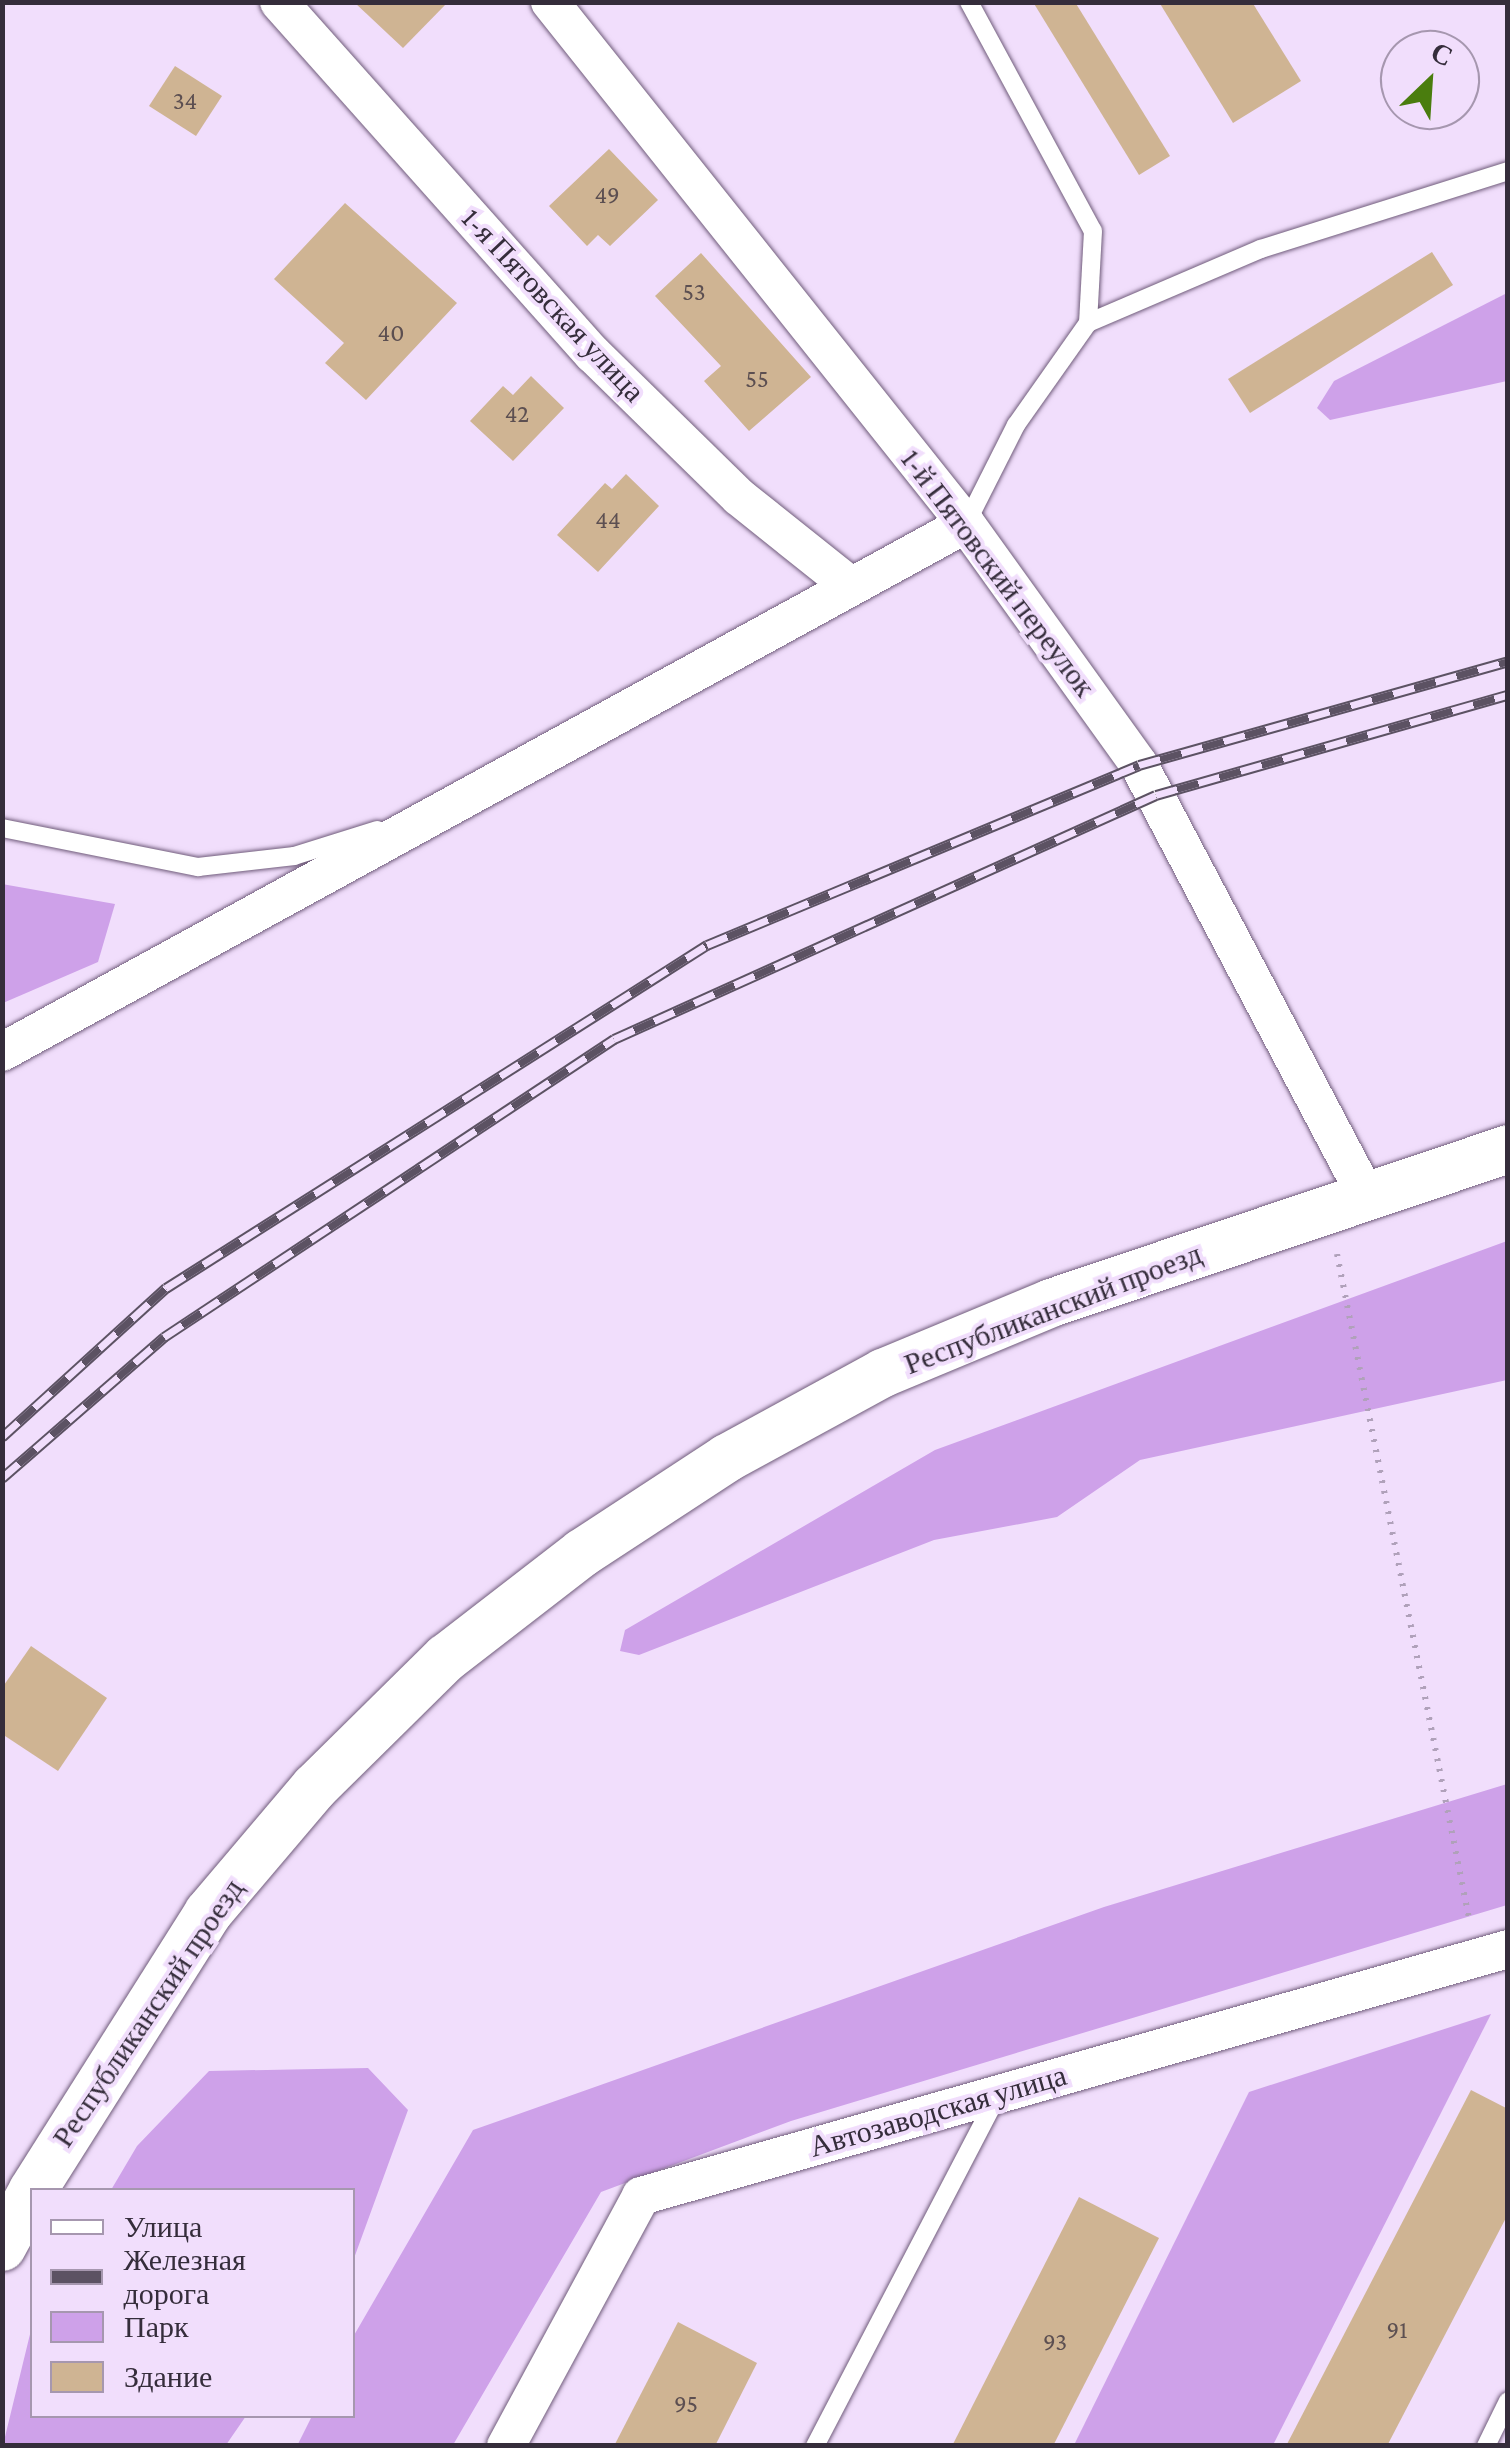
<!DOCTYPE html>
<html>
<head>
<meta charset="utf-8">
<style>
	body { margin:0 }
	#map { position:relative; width:1510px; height:2448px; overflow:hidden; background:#f1defc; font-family:"Crimson Pro",serif }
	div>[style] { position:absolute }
	.green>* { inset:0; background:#cea1e9 }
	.building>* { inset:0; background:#cfb493 }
	.path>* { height:6px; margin-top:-3px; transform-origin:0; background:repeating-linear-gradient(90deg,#b0a1ba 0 2.5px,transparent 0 10.5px) }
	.roads { filter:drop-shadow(0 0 2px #705c7b) drop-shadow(0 0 2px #705c7b) }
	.service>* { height:18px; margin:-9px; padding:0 9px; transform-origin:9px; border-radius:9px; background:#fff }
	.minor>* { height:38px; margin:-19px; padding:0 19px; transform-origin:19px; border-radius:19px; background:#fff }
	.tertiary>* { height:48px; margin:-24px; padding:0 24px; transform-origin:24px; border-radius:24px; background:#fff }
	.rail>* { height:11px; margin-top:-5.5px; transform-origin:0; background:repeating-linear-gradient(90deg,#f1defc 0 22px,#5c5263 0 44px); box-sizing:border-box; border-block:2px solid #5c5263 }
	span { translate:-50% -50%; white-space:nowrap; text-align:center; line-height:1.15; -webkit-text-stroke:8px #f1defc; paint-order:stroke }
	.number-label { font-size:25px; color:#5c4f51 }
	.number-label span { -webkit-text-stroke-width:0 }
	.street-label { font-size:30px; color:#352d3b }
	.frame { position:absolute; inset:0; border:5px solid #352d3b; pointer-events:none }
	.legend { position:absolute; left:30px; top:2188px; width:325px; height:230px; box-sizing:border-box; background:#f1defc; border:2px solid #a697af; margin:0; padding:12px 18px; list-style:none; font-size:30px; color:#352d3b }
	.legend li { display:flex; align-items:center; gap:20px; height:50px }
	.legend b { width:50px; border:2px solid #a697af }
	.north { position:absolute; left:1380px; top:30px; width:100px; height:100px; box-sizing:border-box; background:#f1defc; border:2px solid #a697af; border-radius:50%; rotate:25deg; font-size:28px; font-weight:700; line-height:40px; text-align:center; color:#352d3b }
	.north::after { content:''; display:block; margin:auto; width:35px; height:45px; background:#4a7d0e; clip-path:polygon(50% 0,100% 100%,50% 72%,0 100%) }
</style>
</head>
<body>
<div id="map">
	<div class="green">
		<div style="clip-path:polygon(1507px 293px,1507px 381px,1330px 420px,1317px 408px,1334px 381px)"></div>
		<div style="clip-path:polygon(2px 884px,115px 904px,98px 962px,3px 1003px)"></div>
		<div style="clip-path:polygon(1507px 1241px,1507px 1380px,1140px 1460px,1057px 1517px,934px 1540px,639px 1655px,620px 1651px,625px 1630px,935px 1450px)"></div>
		<div style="clip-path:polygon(1507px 1784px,1507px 1905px,791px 2121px,601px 2192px,453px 2445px,297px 2446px,312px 2416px,352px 2416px,353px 2337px,473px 2130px,1104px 1907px)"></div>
		<div style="clip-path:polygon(1491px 2014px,1273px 2445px,1074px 2445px,1249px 2092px)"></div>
		<div style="clip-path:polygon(368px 2068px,408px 2110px,353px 2261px,352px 2190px,111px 2190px,137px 2146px,209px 2071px)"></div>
		<div style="clip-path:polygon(32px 2326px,32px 2416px,246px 2416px,226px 2445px,3px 2445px)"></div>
	</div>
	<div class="building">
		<div style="clip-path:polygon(354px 2px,448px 2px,403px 48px)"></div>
		<div style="clip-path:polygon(1033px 2px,1075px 2px,1170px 156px,1139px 175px)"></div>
		<div style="clip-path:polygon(1159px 2px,1252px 2px,1301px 81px,1233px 123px)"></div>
		<div style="clip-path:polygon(175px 66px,222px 96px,196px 136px,149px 106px)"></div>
		<div style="clip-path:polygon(609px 149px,658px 200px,610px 246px,598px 235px,587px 246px,549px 206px)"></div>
		<div style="clip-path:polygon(345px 203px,457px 303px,366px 400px,325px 363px,344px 343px,274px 279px)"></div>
		<div style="clip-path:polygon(1432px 252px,1453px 285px,1250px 413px,1228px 379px)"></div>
		<div style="clip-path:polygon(701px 253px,811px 377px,749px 431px,704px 381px,721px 366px,655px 296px)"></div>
		<div style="clip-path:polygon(531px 376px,564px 408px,513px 461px,470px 421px,503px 386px,513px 395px)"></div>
		<div style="clip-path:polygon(626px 474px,659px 506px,598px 572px,557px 535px,605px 483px,612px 489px)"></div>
		<div style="clip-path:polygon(31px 1646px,107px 1698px,58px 1771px,2px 1734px,2px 1688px)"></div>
		<div style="clip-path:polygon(1471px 2090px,1508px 2109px,1508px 2214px,1387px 2446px,1286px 2446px)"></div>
		<div style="clip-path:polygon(1079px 2197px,1159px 2238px,1053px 2446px,952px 2446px)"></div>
		<div style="clip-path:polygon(678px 2322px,757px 2363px,715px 2446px,614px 2446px)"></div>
	</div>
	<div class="path">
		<div style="left:1337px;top:1254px;width:677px;rotate:78.76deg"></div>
	</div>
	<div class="roads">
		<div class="service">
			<div style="left:969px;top:2px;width:260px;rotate:61.6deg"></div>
			<div style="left:1093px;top:231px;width:92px;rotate:93.1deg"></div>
			<div style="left:966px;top:524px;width:111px;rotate:-63.2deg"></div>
			<div style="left:1016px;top:425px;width:125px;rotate:-54.8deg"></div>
			<div style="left:1088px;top:323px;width:188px;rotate:-23.2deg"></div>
			<div style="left:1261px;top:249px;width:259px;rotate:-17.5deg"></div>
			<div style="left:2px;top:828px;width:200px;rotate:11.3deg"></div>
			<div style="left:198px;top:867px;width:97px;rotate:-6.5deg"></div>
			<div style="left:294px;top:856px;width:87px;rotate:-17.4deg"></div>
			<div style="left:815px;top:2446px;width:392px;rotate:-62.5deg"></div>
			<div style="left:1486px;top:2446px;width:50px;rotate:-63.9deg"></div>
		</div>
		<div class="minor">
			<div style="left:279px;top:2px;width:472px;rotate:48.3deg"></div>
			<div style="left:593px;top:354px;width:204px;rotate:44.4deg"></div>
			<div style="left:739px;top:497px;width:139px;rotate:38.6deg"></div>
			<div style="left:550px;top:2px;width:667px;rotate:51.45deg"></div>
			<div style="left:966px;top:524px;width:297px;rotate:54.3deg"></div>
			<div style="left:1139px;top:765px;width:486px;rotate:62.2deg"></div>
			<div style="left:2px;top:1052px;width:1099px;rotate:-28.71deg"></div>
			<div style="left:506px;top:2446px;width:284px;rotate:-61.6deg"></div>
			<div style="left:641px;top:2196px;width:901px;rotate:-15.9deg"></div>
		</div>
		<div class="tertiary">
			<div style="left:33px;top:2190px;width:328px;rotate:-57.7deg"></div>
			<div style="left:208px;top:1913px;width:165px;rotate:-49.7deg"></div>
			<div style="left:315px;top:1787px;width:184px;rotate:-44.6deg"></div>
			<div style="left:446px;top:1658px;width:172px;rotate:-37.7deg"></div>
			<div style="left:582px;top:1553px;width:173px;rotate:-33.2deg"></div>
			<div style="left:727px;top:1458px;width:178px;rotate:-28.6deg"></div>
			<div style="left:883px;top:1373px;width:182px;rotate:-22.6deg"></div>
			<div style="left:1051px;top:1303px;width:482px;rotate:-18.6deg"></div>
			<div style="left:2px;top:2247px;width:63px;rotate:-61.4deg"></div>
		</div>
	</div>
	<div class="rail">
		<div style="left:2px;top:1437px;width:222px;rotate:-42.3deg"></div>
		<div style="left:166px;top:1288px;width:641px;rotate:-32.38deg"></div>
		<div style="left:707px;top:945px;width:468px;rotate:-22.6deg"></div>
		<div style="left:1139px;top:765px;width:383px;rotate:-15.7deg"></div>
		<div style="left:2px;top:1478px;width:215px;rotate:-41deg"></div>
		<div style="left:164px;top:1337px;width:540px;rotate:-33.51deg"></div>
		<div style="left:614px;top:1039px;width:594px;rotate:-24.24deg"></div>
		<div style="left:1156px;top:795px;width:366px;rotate:-15.9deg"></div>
	</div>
	<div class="number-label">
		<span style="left:185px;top:101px">34</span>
		<span style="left:607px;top:195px">49</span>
		<span style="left:694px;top:292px">53</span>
		<span style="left:391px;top:333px">40</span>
		<span style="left:757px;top:379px">55</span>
		<span style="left:517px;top:414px">42</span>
		<span style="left:608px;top:520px">44</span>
		<span style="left:1397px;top:2330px">91</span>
		<span style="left:1055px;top:2342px">93</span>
		<span style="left:686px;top:2404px">95</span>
	</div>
	<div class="street-label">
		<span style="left:553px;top:305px;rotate:47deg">1-я Пятовская улица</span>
		<span style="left:998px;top:573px;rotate:53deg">1-й Пятовский переулок</span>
		<span style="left:1053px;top:1309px;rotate:-21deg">Республиканский проезд</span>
		<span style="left:148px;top:2013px;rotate:-56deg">Республиканский проезд</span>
		<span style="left:938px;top:2111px;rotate:-16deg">Автозаводская улица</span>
	</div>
	<div class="frame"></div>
	<ul class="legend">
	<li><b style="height:12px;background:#fff"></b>Улица</li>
	<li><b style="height:12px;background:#5c5263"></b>Железная дорога</li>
	<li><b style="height:28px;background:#cea1e9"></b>Парк</li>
	<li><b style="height:28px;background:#cfb493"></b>Здание</li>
	</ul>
	<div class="north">С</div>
</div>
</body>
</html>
